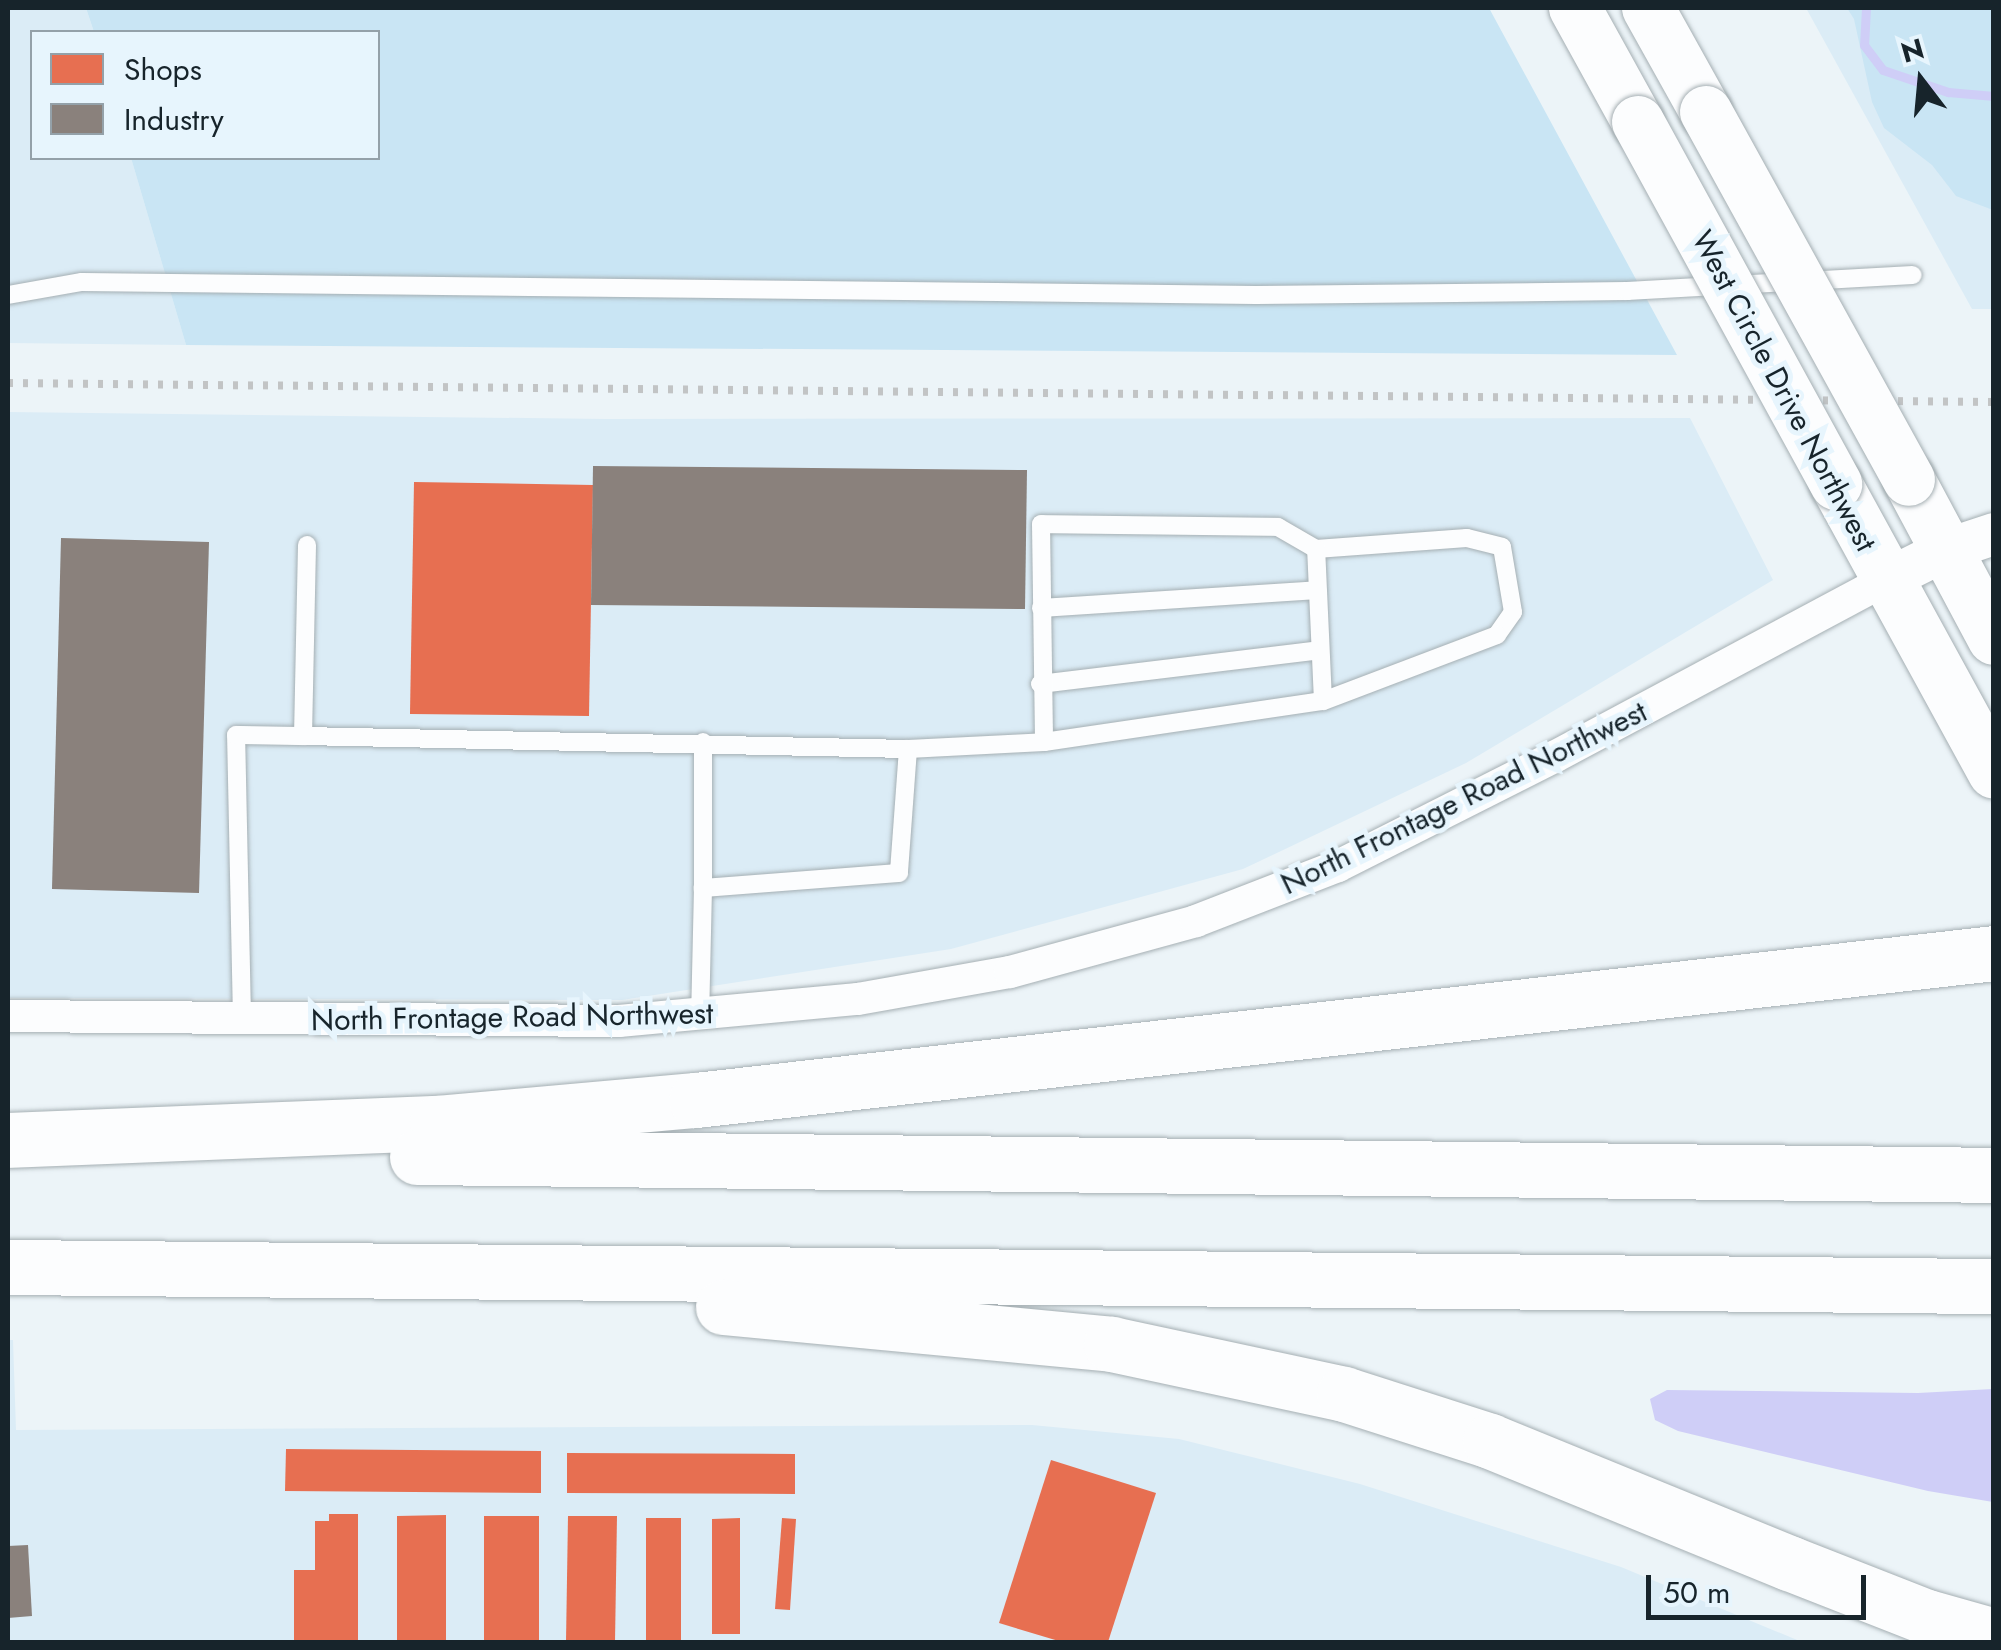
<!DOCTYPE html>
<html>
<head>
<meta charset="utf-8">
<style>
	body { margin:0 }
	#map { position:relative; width:2001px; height:1650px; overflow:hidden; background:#ecf4f8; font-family:Jost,sans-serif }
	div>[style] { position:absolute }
	.built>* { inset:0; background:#dbecf6 }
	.green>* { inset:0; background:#c9e5f4 }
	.water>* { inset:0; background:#cfcef7 }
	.shops>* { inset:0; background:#e76f51 }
	.industry>* { inset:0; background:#8a817c }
	.stream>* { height:9px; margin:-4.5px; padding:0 4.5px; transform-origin:4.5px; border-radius:4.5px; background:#cfcef7 }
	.roads { filter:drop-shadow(0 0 2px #a5afb3) drop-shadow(0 0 2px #a5afb3) }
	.service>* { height:18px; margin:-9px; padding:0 9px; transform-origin:9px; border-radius:9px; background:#fcfdfe }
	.minor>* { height:32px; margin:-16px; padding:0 16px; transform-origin:16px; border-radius:16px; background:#fcfdfe }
	.tertiary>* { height:42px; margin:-21px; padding:0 21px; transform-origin:21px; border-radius:21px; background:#fcfdfe }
	.primary>* { height:52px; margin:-26px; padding:0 26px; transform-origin:26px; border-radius:26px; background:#fcfdfe }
	.trunk>* { height:55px; margin:-27.5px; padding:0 27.5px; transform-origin:27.5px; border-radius:27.5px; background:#fcfdfe }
	.rail>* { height:8px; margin-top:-4px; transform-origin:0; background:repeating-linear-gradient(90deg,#c2c4c5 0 5px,transparent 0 15px) }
	.bridges { filter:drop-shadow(0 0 2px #a5afb3) drop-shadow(0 0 2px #a5afb3) }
	.primary-bridge>* { height:52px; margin:-26px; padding:0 26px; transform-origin:26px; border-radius:26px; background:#fcfdfe }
	span { translate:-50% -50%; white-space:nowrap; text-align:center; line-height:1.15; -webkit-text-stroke:10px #e7f5fd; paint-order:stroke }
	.street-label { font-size:30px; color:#17242b }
	.frame { position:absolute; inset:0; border:10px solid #17242b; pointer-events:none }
	.legend { position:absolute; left:30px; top:30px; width:350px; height:130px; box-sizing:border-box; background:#e7f5fd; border:2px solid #94a1a9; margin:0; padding:12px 18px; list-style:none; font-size:30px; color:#17242b }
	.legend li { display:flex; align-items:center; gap:20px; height:50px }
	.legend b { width:50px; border:2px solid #94a1a9 }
	.north { position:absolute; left:1871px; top:30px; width:100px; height:100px; -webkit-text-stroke:8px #e7f5fd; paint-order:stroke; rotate:344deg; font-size:28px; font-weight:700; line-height:40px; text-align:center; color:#17242b }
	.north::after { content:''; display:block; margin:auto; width:35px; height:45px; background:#17242b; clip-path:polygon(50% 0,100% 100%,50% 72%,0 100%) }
	.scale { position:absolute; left:1646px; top:1575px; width:220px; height:45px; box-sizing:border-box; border:5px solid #17242b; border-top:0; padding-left:12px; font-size:30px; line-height:35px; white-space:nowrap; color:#17242b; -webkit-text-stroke:8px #e7f5fd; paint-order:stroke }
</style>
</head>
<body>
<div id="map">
	<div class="built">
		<div style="clip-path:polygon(8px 8px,86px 8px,94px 32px,32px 32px,32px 158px,131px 158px,186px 345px,8px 343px)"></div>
		<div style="clip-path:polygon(1806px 8px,1993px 8px,1993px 309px,1972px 309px)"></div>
		<div style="clip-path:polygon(8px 412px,606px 419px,1690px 418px,1773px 580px,1466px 763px,1243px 869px,951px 949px,622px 1000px,8px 998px)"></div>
		<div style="clip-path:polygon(8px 1340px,13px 1340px,16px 1430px,1032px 1425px,1179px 1439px,1360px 1484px,1621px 1567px,1802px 1642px,8px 1642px)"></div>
	</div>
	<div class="green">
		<div style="clip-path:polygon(86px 8px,1489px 8px,1677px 355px,186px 345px,131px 158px,378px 158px,378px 32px,94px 32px)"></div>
		<div style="clip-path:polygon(1847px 8px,1993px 8px,1993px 210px,1956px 196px,1932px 165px,1884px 128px,1872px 102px,1854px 19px)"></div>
	</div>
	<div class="water">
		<div style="clip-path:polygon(1993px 1389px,1993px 1502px,1928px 1491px,1678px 1431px,1655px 1420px,1650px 1399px,1667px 1390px,1918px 1393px)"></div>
	</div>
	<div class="shops">
		<div style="clip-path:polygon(414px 482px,593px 485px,589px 716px,410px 714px)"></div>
		<div style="clip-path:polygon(286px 1449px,541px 1451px,541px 1493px,285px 1491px)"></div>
		<div style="clip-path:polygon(567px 1453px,795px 1454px,795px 1494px,567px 1493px)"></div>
		<div style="clip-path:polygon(1051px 1460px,1156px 1493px,1108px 1642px,1062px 1642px,999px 1623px)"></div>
		<div style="clip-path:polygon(329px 1514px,358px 1514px,358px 1642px,294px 1642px,294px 1570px,315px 1570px,315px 1521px,329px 1521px)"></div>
		<div style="clip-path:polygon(446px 1515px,446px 1642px,397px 1642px,397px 1516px)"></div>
		<div style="clip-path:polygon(484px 1516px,539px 1516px,539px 1642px,484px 1642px)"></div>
		<div style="clip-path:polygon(568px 1516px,617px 1516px,615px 1642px,566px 1642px)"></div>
		<div style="clip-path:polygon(646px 1518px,681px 1518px,681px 1642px,646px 1642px)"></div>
		<div style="clip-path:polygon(740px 1518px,740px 1634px,712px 1634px,712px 1519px)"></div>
		<div style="clip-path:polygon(782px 1518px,796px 1519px,790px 1610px,775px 1609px)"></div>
	</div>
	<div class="industry">
		<div style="clip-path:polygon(593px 466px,1027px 470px,1025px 609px,591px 605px)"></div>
		<div style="clip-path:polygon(61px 538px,209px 542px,199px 893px,52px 889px)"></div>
		<div style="clip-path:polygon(28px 1545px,32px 1616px,8px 1618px,8px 1546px)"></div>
	</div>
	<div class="stream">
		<div style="left:1866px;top:8px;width:37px;rotate:93deg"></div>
		<div style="left:1864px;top:45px;width:31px;rotate:53deg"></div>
		<div style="left:1883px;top:70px;width:69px;rotate:18.7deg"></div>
		<div style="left:1948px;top:92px;width:46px;rotate:5deg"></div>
	</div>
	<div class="roads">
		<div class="service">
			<div style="left:8px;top:295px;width:75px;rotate:-10deg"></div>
			<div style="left:82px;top:282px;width:1174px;rotate:0.63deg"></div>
			<div style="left:1256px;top:295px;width:371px;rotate:-0.6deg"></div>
			<div style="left:1627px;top:291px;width:286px;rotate:-3.2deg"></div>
			<div style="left:307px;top:545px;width:191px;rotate:91.2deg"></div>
			<div style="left:303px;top:736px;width:605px;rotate:1.23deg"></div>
			<div style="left:908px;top:749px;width:124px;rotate:94.2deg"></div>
			<div style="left:899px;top:873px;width:197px;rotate:175.6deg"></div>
			<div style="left:703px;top:888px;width:129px;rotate:91.3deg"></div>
			<div style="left:1316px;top:549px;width:151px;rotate:-4.2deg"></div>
			<div style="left:1467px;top:538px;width:36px;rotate:14deg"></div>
			<div style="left:1502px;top:547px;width:66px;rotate:80.4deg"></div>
			<div style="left:1513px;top:612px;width:28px;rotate:125deg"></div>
			<div style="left:1497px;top:635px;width:186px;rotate:159.2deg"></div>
			<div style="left:1041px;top:608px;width:277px;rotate:-3.7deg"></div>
			<div style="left:1040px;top:684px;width:281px;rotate:-6.9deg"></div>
			<div style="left:703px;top:742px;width:146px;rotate:90deg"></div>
			<div style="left:908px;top:749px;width:136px;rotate:-2.9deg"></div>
			<div style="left:1044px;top:742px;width:282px;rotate:-8.4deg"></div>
			<div style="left:1323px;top:701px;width:152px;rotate:-92.6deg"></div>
			<div style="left:1316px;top:549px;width:44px;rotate:-149.9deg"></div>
			<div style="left:1278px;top:527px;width:237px;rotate:-179.3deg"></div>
			<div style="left:1041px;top:524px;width:218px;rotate:89.2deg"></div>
			<div style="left:242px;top:1018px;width:283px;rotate:-91.2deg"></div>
			<div style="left:236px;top:735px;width:67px;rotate:0.9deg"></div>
		</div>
		<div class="minor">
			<div style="left:8px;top:1016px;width:611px;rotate:0.47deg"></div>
			<div style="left:619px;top:1021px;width:240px;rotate:-5.3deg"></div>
			<div style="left:858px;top:999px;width:154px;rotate:-10.1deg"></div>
			<div style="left:1010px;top:972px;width:193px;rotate:-15.3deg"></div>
			<div style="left:1196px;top:921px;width:152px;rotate:-21.2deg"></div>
			<div style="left:1338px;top:866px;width:242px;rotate:-26.8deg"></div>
			<div style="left:1554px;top:757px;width:376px;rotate:-28.1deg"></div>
		</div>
		<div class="tertiary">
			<div style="left:1886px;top:580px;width:67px;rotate:-26.6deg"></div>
			<div style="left:1946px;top:550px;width:51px;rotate:-18.4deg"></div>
		</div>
		<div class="primary">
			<div style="left:1575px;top:8px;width:130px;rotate:61.1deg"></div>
			<div style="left:1648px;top:8px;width:119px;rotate:60.9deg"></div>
			<div style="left:1909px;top:480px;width:180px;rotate:61.9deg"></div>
			<div style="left:1836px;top:484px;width:329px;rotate:61.3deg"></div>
		</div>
		<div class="trunk">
			<div style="left:8px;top:1140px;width:429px;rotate:-2.3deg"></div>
			<div style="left:437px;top:1123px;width:260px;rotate:-5.1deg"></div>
			<div style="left:696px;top:1100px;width:1306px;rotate:-6.46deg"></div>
			<div style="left:417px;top:1157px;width:1577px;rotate:0.65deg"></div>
			<div style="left:8px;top:1267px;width:1986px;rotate:0.55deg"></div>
			<div style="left:723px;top:1307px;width:390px;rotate:5.4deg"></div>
			<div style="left:1111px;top:1344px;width:238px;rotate:12.1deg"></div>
			<div style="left:1344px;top:1394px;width:153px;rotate:17.8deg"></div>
			<div style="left:1490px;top:1441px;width:323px;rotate:22.2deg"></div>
			<div style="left:1789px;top:1563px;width:148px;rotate:21.4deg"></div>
			<div style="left:1927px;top:1617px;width:70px;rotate:15.8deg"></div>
		</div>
	</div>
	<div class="rail">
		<div style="left:8px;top:383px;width:1986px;rotate:0.55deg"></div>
	</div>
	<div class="bridges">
		<div class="primary-bridge">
			<div style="left:1706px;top:112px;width:420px;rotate:61.1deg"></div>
			<div style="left:1638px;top:122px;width:413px;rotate:61.3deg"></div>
		</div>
	</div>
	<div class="street-label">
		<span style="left:1784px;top:391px;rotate:62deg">West Circle Drive Northwest</span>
		<span style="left:1464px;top:798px;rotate:-26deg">North Frontage Road Northwest</span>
		<span style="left:512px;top:1017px;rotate:-1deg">North Frontage Road Northwest</span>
	</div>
	<div class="frame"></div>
	<ul class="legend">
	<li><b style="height:28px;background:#e76f51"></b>Shops</li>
	<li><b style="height:28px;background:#8a817c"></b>Industry</li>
	</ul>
	<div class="north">N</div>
	<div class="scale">50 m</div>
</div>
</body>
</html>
